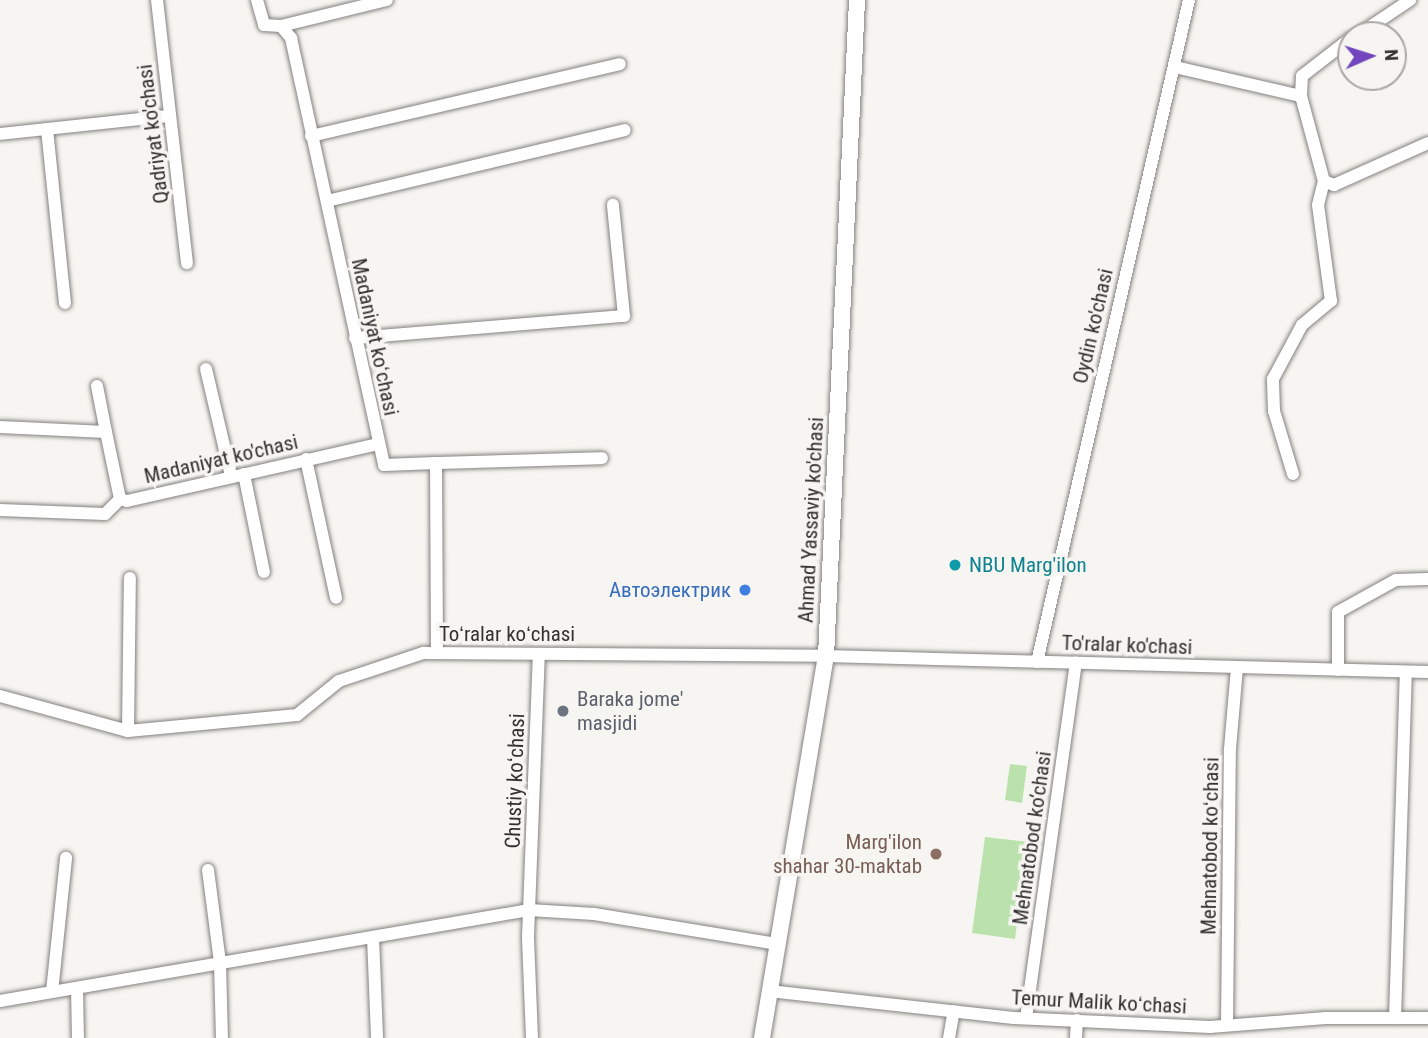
<!DOCTYPE html>
<html>
<head>
<meta charset="utf-8">
<style>
	body { margin:0 }
	#map { position:relative; width:1428px; height:1038px; overflow:hidden; background:#f6f5f1; font-family:"Roboto Condensed",sans-serif }
	div>[style] { position:absolute }
	.green>* { inset:0; background:#bbe2ad }
	.roads { filter:drop-shadow(0 0 2px #83817f) drop-shadow(0 0 2px #83817f) }
	.minor>* { height:12px; margin:-6px; padding:0 6px; transform-origin:6px; border-radius:6px; background:#fff }
	.major>* { height:16px; margin:-8px; padding:0 8px; transform-origin:8px; border-radius:8px; background:#fff }
	.dots>* { width:19px; height:19px; translate:-50% -50%; box-sizing:border-box; border:4px solid #f6f5f1; border-radius:50% }
	span { translate:-50% -50%; white-space:nowrap; text-align:center; line-height:1.15; -webkit-text-stroke:7px #f6f5f1; paint-order:stroke }
	.street-label { font-size:21px; color:#333231 }
	.culture-label { font-size:21px; color:#0d838f }
	.left { translate:0 -50%; text-align:left }
	.shop-label { font-size:21px; color:#366cbe }
	.right { translate:-100% -50%; text-align:right }
	.worship-label { font-size:21px; color:#5b616d }
	.education-label { font-size:21px; color:#785e54 }
	.north { position:absolute; left:1337px; top:21px; width:70px; height:70px; box-sizing:border-box; background:#f6f5f1; border:2px solid #a8a7a4; border-radius:50%; rotate:87deg; font-size:19px; font-weight:700; line-height:28px; text-align:center; color:#333231 }
	.north::after { content:''; display:block; margin:auto; width:24px; height:32px; background:#7246be; clip-path:polygon(50% 0,100% 100%,50% 72%,0 100%) }
</style>
</head>
<body>
<div id="map">
	<div class="green">
		<div style="clip-path:polygon(1010px 764px,1027px 766px,1022px 803px,1005px 800px)"></div>
		<div style="clip-path:polygon(985px 837px,1028px 842px,1015px 939px,972px 933px)"></div>
	</div>
	<div class="roads">
		<div class="minor">
			<div style="left:157px;top:0;width:265px;rotate:83.5deg"></div>
			<div style="left:257px;top:0;width:26px;rotate:74deg"></div>
			<div style="left:264px;top:25px;width:17px;rotate:3deg"></div>
			<div style="left:281px;top:26px;width:16px;rotate:50deg"></div>
			<div style="left:291px;top:38px;width:437px;rotate:77.7deg"></div>
			<div style="left:384px;top:465px;width:52px;rotate:-2.2deg"></div>
			<div style="left:436px;top:463px;width:190px;rotate:89.7deg"></div>
			<div style="left:281px;top:26px;width:109px;rotate:-13.8deg"></div>
			<div style="left:1358px;top:35px;width:63px;rotate:-33.9deg"></div>
			<div style="left:1351px;top:38px;width:62px;rotate:142.2deg"></div>
			<div style="left:1302px;top:76px;width:20px;rotate:93deg"></div>
			<div style="left:1301px;top:96px;width:88px;rotate:74.9deg"></div>
			<div style="left:1324px;top:181px;width:11px;rotate:22deg"></div>
			<div style="left:1334px;top:185px;width:103px;rotate:-24.1deg"></div>
			<div style="left:1175px;top:67px;width:129px;rotate:13deg"></div>
			<div style="left:47px;top:129px;width:175px;rotate:84.1deg"></div>
			<div style="left:0;top:134px;width:170px;rotate:-6.1deg"></div>
			<div style="left:311px;top:136px;width:317px;rotate:-13.1deg"></div>
			<div style="left:327px;top:201px;width:306px;rotate:-13.4deg"></div>
			<div style="left:355px;top:338px;width:270px;rotate:-4.7deg"></div>
			<div style="left:624px;top:316px;width:112px;rotate:-95.7deg"></div>
			<div style="left:206px;top:369px;width:110px;rotate:76.8deg"></div>
			<div style="left:97px;top:386px;width:47px;rotate:78.9deg"></div>
			<div style="left:0;top:427px;width:106px;rotate:2.7deg"></div>
			<div style="left:106px;top:432px;width:68px;rotate:78.2deg"></div>
			<div style="left:120px;top:499px;width:7px;rotate:16deg"></div>
			<div style="left:127px;top:501px;width:257px;rotate:-12.8deg"></div>
			<div style="left:306px;top:459px;width:142px;rotate:77.8deg"></div>
			<div style="left:436px;top:463px;width:166px;rotate:-1.7deg"></div>
			<div style="left:244px;top:474px;width:100px;rotate:78.5deg"></div>
			<div style="left:1293px;top:474px;width:66px;rotate:-106.8deg"></div>
			<div style="left:1274px;top:411px;width:32px;rotate:-92deg"></div>
			<div style="left:1273px;top:379px;width:61px;rotate:-61.8deg"></div>
			<div style="left:1302px;top:325px;width:38px;rotate:-40deg"></div>
			<div style="left:1331px;top:301px;width:97px;rotate:-97.7deg"></div>
			<div style="left:1318px;top:205px;width:25px;rotate:-76deg"></div>
			<div style="left:0;top:510px;width:105px;rotate:2.2deg"></div>
			<div style="left:105px;top:514px;width:21px;rotate:-45deg"></div>
			<div style="left:1037px;top:662px;width:679px;rotate:-77.07deg"></div>
			<div style="left:1338px;top:670px;width:58px;rotate:-90deg"></div>
			<div style="left:1338px;top:612px;width:66px;rotate:-28.9deg"></div>
			<div style="left:1396px;top:580px;width:32px;rotate:-2deg"></div>
			<div style="left:0;top:696px;width:133px;rotate:15.3deg"></div>
			<div style="left:128px;top:731px;width:170px;rotate:-5.4deg"></div>
			<div style="left:297px;top:715px;width:54px;rotate:-39deg"></div>
			<div style="left:339px;top:681px;width:89px;rotate:-18.4deg"></div>
			<div style="left:423px;top:653px;width:403px;rotate:0.4deg"></div>
			<div style="left:826px;top:656px;width:602px;rotate:1.52deg"></div>
			<div style="left:128px;top:731px;width:153px;rotate:-89.3deg"></div>
			<div style="left:208px;top:870px;width:94px;rotate:82.6deg"></div>
			<div style="left:220px;top:963px;width:75px;rotate:88.5deg"></div>
			<div style="left:373px;top:937px;width:101px;rotate:87.7deg"></div>
			<div style="left:77px;top:988px;width:50px;rotate:88.9deg"></div>
			<div style="left:769px;top:991px;width:246px;rotate:6.3deg"></div>
			<div style="left:1014px;top:1018px;width:196px;rotate:2.6deg"></div>
			<div style="left:1210px;top:1027px;width:116px;rotate:-4.4deg"></div>
			<div style="left:1326px;top:1018px;width:102px"></div>
			<div style="left:52px;top:992px;width:135px;rotate:-84deg"></div>
			<div style="left:0;top:1001px;width:537px;rotate:-9.76deg"></div>
			<div style="left:529px;top:910px;width:65px;rotate:3.5deg"></div>
			<div style="left:594px;top:914px;width:185px;rotate:9.3deg"></div>
			<div style="left:1026px;top:1018px;width:359px;rotate:-82deg"></div>
			<div style="left:1395px;top:1018px;width:346px;rotate:-88.2deg"></div>
			<div style="left:1227px;top:1025px;width:276px;rotate:-89.4deg"></div>
			<div style="left:1230px;top:749px;width:82px;rotate:-85.1deg"></div>
			<div style="left:532px;top:1038px;width:101px;rotate:-92.3deg"></div>
			<div style="left:528px;top:937px;width:283px;rotate:-87.8deg"></div>
			<div style="left:949px;top:1038px;width:27px;rotate:-80deg"></div>
			<div style="left:1076px;top:1038px;width:18px;rotate:-87deg"></div>
		</div>
		<div class="major">
			<div style="left:762px;top:1038px;width:387px;rotate:-80.5deg"></div>
			<div style="left:826px;top:656px;width:657px;rotate:-87.29deg"></div>
		</div>
	</div>
	<div class="dots">
		<div style="left:955px;top:565px;background:#0f9aa8"></div>
		<div style="left:745px;top:590px;background:#3f7fe0"></div>
		<div style="left:563px;top:711px;background:#6b7280"></div>
		<div style="left:936px;top:854px;background:#8d6e63"></div>
	</div>
	<div class="street-label">
		<span style="left:153px;top:134px;rotate:-97deg">Qadriyat ko'chasi</span>
		<span style="left:1093px;top:326px;rotate:-77deg">Oydin ko'chasi</span>
		<span style="left:375px;top:337px;rotate:78deg">Madaniyat koʻchasi</span>
		<span style="left:221px;top:459px;rotate:-13deg">Madaniyat ko'chasi</span>
		<span style="left:811px;top:520px;rotate:-87deg">Ahmad Yassaviy ko'chasi</span>
		<span style="left:507px;top:634px">Toʻralar koʻchasi</span>
		<span style="left:1127px;top:645px;rotate:2deg">To'ralar ko'chasi</span>
		<span style="left:515px;top:781px;rotate:-88deg">Chustiy koʻchasi</span>
		<span style="left:1032px;top:838px;rotate:-82deg">Mehnatobod ko‘chasi</span>
		<span style="left:1210px;top:846px;rotate:-89deg">Mehnatobod koʻchasi</span>
		<span style="left:1099px;top:1002px;rotate:3deg">Temur Malik koʻchasi</span>
	</div>
	<div class="culture-label">
		<span class="left" style="left:969px;top:565px">NBU Marg'ilon</span>
	</div>
	<div class="shop-label">
		<span class="right" style="left:731px;top:590px">Автоэлектрик</span>
	</div>
	<div class="worship-label">
		<span class="left" style="left:577px;top:711px">Baraka jome'<br>masjidi</span>
	</div>
	<div class="education-label">
		<span class="right" style="left:922px;top:854px">Marg'ilon<br>shahar 30-maktab</span>
	</div>
	<div class="north">N</div>
</div>
</body>
</html>
